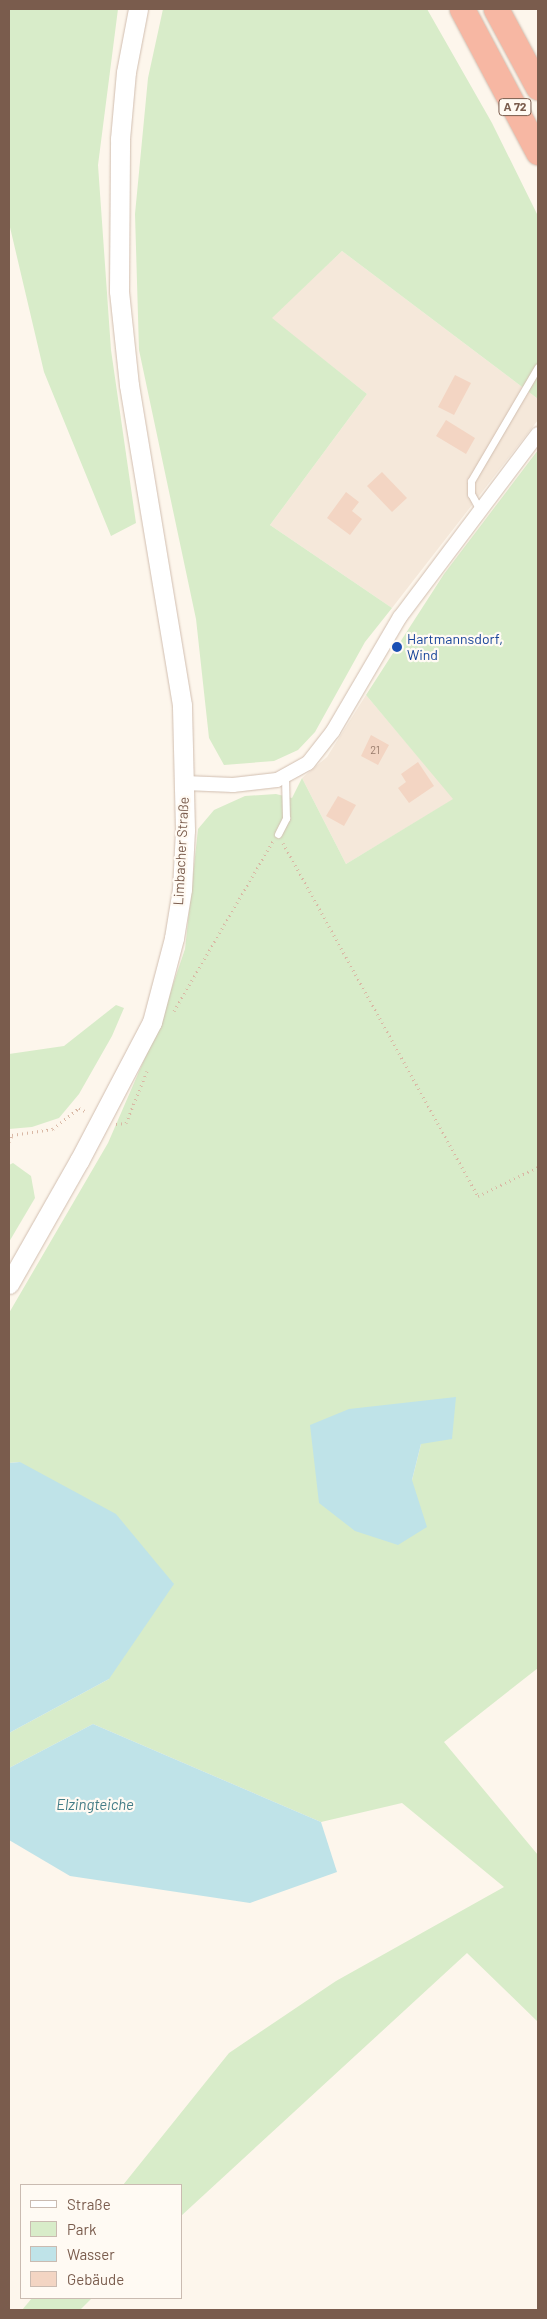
<!DOCTYPE html>
<html>
<head>
<meta charset="utf-8">
<style>
	body { margin:0 }
	#map { position:relative; width:547px; height:2319px; overflow:hidden; background:#fdf6ec; font-family:Barlow,sans-serif }
	div>[style] { position:absolute }
	.residential>* { inset:0; background:#f5e8da }
	.green>* { inset:0; background:#d8ecc9 }
	.water>* { inset:0; background:#bfe3e8 }
	.building>* { inset:0; background:#f3d5c3 }
	.path>* { height:3px; margin-top:-1.5px; transform-origin:0; background:repeating-linear-gradient(90deg,#d9b8a5 0 1px,transparent 0 5px) }
	.roads { filter:drop-shadow(0 0 1px #d1beb0) drop-shadow(0 0 1px #d1beb0) }
	.lane>* { height:7px; margin:-3.5px; padding:0 3.5px; transform-origin:3.5px; border-radius:3.5px; background:#fff }
	.street>* { height:14px; margin:-7px; padding:0 7px; transform-origin:7px; border-radius:7px; background:#fff }
	.secondary>* { height:19px; margin:-9.5px; padding:0 9.5px; transform-origin:9.5px; border-radius:9.5px; background:#fff }
	.highway>* { height:25px; margin:-12.5px; padding:0 12.5px; transform-origin:12.5px; border-radius:12.5px; background:#f7b7a3 }
	.dots>* { width:14px; height:14px; translate:-50% -50%; box-sizing:border-box; border:2px solid #fffaf3; border-radius:50% }
	span { translate:-50% -50%; white-space:nowrap; text-align:center; line-height:1.15; -webkit-text-stroke:4.5px #fffaf3; paint-order:stroke }
	.number-label { font-size:11px; color:#987a6a }
	.number-label span { -webkit-text-stroke-width:0 }
	.shield-label span { padding:1px 4px; background:#fffaf3; border:1px solid; border-radius:4px; -webkit-text-stroke-width:0 }
	.shield-label { font-size:12px; color:#7a5c4d; font-weight:700 }
	.transit-label { font-size:14px; color:#164399 }
	.left { translate:0 -50%; text-align:left }
	.street-label { font-size:14px; color:#7a5c4d }
	.water-label { font-size:15px; color:#437c86; font-style:italic }
	.frame { position:absolute; inset:0; border:10px solid #7a5c4d; pointer-events:none }
	.legend { position:absolute; left:20px; top:2184px; width:162px; height:115px; box-sizing:border-box; background:#fffaf3; border:1px solid #cabbb1; margin:0; padding:6px 9px; list-style:none; font-size:15px; color:#7a5c4d }
	.legend li { display:flex; align-items:center; gap:10px; height:25px }
	.legend b { width:25px; border:1px solid #cabbb1 }
</style>
</head>
<body>
<div id="map">
	<div class="residential">
		<div style="clip-path:polygon(342px 251px,538px 399px,538px 420px,392px 608px,270px 525px,367px 394px,271px 318px)"></div>
		<div style="clip-path:polygon(366px 695px,454px 799px,346px 864px,302px 778px,327px 757px)"></div>
	</div>
	<div class="green">
		<div style="clip-path:polygon(9px 9px,118px 9px,98px 165px,111px 350px,136px 523px,111px 536px,44px 372px,9px 223px)"></div>
		<div style="clip-path:polygon(163px 9px,427px 9px,492px 123px,538px 216px,538px 399px,342px 251px,272px 318px,367px 394px,270px 525px,392px 608px,365px 642px,315px 732px,298px 750px,274px 761px,224px 765px,209px 738px,196px 619px,139px 350px,135px 214px,148px 78px)"></div>
		<div style="clip-path:polygon(evenodd,538px 450px,538px 1668px,444px 1742px,538px 1855px,538px 2022px,467px 1953px,181px 2216px,181px 2185px,123px 2185px,229px 2053px,336px 1981px,504px 1887px,402px 1803px,321px 1822px,93px 1724px,9px 1768px,9px 1733px,109px 1679px,20px 1462px,9px 1463px,9px 1313px,108px 1143px,160px 1023px,185px 949px,198px 829px,214px 810px,245px 796px,276px 794px,292px 798px,302px 778px,346px 864px,453px 799px,366px 695px,444px 574px,538px 450px,349px 1409px,421px 1444px,412px 1480px,349px 1409px)"></div>
		<div style="clip-path:polygon(116px 1005px,124px 1008px,112px 1036px,79px 1094px,59px 1118px,32px 1127px,9px 1129px,9px 1054px,64px 1046px)"></div>
		<div style="clip-path:polygon(13px 1163px,31px 1176px,35px 1198px,9px 1242px,9px 1165px)"></div>
		<div style="clip-path:polygon(32px 2298px,92px 2298px,80px 2310px,22px 2310px)"></div>
	</div>
	<div class="water">
		<div style="clip-path:polygon(456px 1397px,452px 1439px,421px 1444px,412px 1480px,427px 1527px,398px 1545px,355px 1531px,319px 1503px,310px 1425px,349px 1409px)"></div>
		<div style="clip-path:polygon(20px 1462px,116px 1514px,174px 1584px,109px 1679px,9px 1733px,9px 1463px)"></div>
		<div style="clip-path:polygon(93px 1724px,321px 1822px,337px 1872px,250px 1903px,70px 1876px,9px 1840px,9px 1768px)"></div>
	</div>
	<div class="building">
		<div style="clip-path:polygon(455px 375px,471px 383px,454px 415px,438px 407px)"></div>
		<div style="clip-path:polygon(446px 420px,475px 438px,466px 454px,436px 436px)"></div>
		<div style="clip-path:polygon(382px 472px,407px 498px,392px 512px,367px 486px)"></div>
		<div style="clip-path:polygon(346px 492px,359px 502px,352px 511px,362px 519px,350px 535px,327px 518px)"></div>
		<div style="clip-path:polygon(371px 735px,389px 745px,378px 765px,361px 756px)"></div>
		<div style="clip-path:polygon(418px 762px,434px 786px,409px 803px,398px 788px,406px 782px,401px 774px)"></div>
		<div style="clip-path:polygon(338px 796px,356px 805px,344px 826px,326px 816px)"></div>
	</div>
	<div class="path">
		<div style="left:283px;top:843px;width:403px;rotate:61.1deg"></div>
		<div style="left:478px;top:1196px;width:67px;rotate:-25.8deg"></div>
		<div style="left:174px;top:1011px;width:197px;rotate:-59.8deg"></div>
		<div style="left:116px;top:1124px;width:10px;rotate:-6deg"></div>
		<div style="left:126px;top:1123px;width:56px;rotate:-68deg"></div>
		<div style="left:9px;top:1142px;width:8px;rotate:-67deg"></div>
		<div style="left:12px;top:1135px;width:41px;rotate:-8.3deg"></div>
		<div style="left:53px;top:1129px;width:33px;rotate:-39deg"></div>
		<div style="left:79px;top:1108px;width:9px;rotate:27deg"></div>
	</div>
	<div class="roads">
		<div class="lane">
			<div style="left:480px;top:510px;width:18px;rotate:-119deg"></div>
			<div style="left:471px;top:494px;width:13px;rotate:-90deg"></div>
			<div style="left:471px;top:481px;width:132px;rotate:-59.6deg"></div>
			<div style="left:278px;top:834px;width:18px;rotate:-63deg"></div>
			<div style="left:286px;top:818px;width:41px;rotate:-91.4deg"></div>
		</div>
		<div class="street">
			<div style="left:185px;top:783px;width:48px;rotate:2.4deg"></div>
			<div style="left:233px;top:785px;width:44px;rotate:-6.5deg"></div>
			<div style="left:277px;top:780px;width:35px;rotate:-29deg"></div>
			<div style="left:308px;top:763px;width:41px;rotate:-52deg"></div>
			<div style="left:333px;top:731px;width:132px;rotate:-59.6deg"></div>
			<div style="left:400px;top:617px;width:229px;rotate:-53deg"></div>
		</div>
		<div class="secondary">
			<div style="left:9px;top:1284px;width:142px;rotate:-60.4deg"></div>
			<div style="left:79px;top:1161px;width:157px;rotate:-62.3deg"></div>
			<div style="left:152px;top:1022px;width:87px;rotate:-75.3deg"></div>
			<div style="left:174px;top:938px;width:50px;rotate:-80.7deg"></div>
			<div style="left:182px;top:889px;width:59px;rotate:-87.1deg"></div>
			<div style="left:185px;top:830px;width:125px;rotate:-91.4deg"></div>
			<div style="left:182px;top:705px;width:324px;rotate:-99.4deg"></div>
			<div style="left:129px;top:385px;width:95px;rotate:-96.1deg"></div>
			<div style="left:119px;top:291px;width:152px;rotate:-89.6deg"></div>
			<div style="left:120px;top:139px;width:67px;rotate:-84.9deg"></div>
			<div style="left:126px;top:72px;width:64px;rotate:-79.2deg"></div>
		</div>
		<div class="highway">
			<div style="left:462px;top:9px;width:162px;rotate:62deg"></div>
			<div style="left:496px;top:9px;width:89px;rotate:61.7deg"></div>
		</div>
	</div>
	<div class="dots">
		<div style="left:397px;top:647px;background:#1a4fb4"></div>
	</div>
	<div class="number-label">
		<span style="left:375px;top:750px">21</span>
	</div>
	<div class="shield-label">
		<span style="left:515px;top:107px">A 72</span>
	</div>
	<div class="transit-label">
		<span class="left" style="left:407px;top:647px">Hartmannsdorf,<br>Wind</span>
	</div>
	<div class="street-label">
		<span style="left:181px;top:851px;rotate:-87deg">Limbacher Straße</span>
	</div>
	<div class="water-label">
		<span style="left:95px;top:1805px">Elzingteiche</span>
	</div>
	<div class="frame"></div>
	<ul class="legend">
	<li><b style="height:6px;background:#fff"></b>Straße</li>
	<li><b style="height:14px;background:#d8ecc9"></b>Park</li>
	<li><b style="height:14px;background:#bfe3e8"></b>Wasser</li>
	<li><b style="height:14px;background:#f3d5c3"></b>Gebäude</li>
	</ul>
</div>
</body>
</html>
